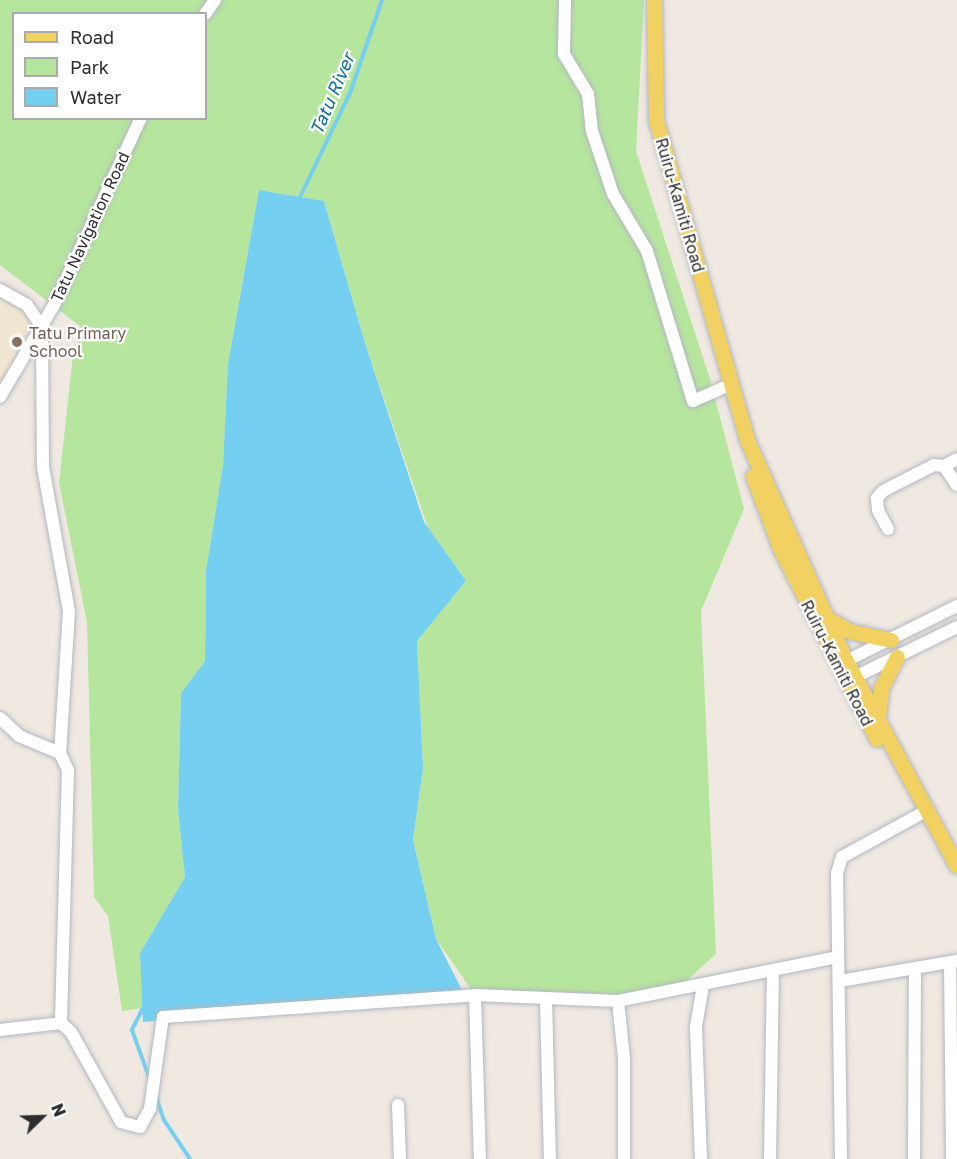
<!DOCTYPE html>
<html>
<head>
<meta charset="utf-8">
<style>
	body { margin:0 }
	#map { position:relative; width:957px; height:1159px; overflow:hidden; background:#efe9e1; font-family:"Golos Text",sans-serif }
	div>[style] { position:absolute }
	.education>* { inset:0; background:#f0e6d1 }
	.green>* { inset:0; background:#b6e59e }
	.water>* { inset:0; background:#75cff0 }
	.stream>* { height:4px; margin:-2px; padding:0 2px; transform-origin:2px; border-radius:2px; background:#75cff0 }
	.roads { filter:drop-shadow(0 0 2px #b4b7c1) drop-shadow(0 0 2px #b4b7c1) }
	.minor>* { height:12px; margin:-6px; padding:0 6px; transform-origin:6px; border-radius:6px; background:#fff }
	.major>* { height:15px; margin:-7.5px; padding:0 7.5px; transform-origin:7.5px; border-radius:7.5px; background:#f2d163 }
	.dots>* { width:16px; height:16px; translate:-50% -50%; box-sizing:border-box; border:3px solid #fff; border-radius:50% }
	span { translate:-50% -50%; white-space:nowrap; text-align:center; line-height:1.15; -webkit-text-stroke:4.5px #fff; paint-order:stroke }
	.street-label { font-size:16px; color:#2e2e2e }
	.education-label { font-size:16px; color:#785e54 }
	.left { translate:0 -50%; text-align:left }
	.water-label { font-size:18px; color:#0d6fa3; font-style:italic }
	.legend { position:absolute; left:12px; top:12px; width:195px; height:108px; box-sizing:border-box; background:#fff; border:2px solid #ababab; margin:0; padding:8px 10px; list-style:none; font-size:18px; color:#2e2e2e }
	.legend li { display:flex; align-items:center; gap:12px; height:30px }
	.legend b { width:30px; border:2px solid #ababab }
	.north { position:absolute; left:12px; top:1087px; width:60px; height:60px; -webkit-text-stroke:4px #fff; paint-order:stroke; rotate:67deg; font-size:16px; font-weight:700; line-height:24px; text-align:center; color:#2e2e2e }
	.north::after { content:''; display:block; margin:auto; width:21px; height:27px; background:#2e2e2e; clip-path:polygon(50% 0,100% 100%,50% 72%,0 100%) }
</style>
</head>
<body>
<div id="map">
	<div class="education">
		<div style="clip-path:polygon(0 291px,10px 294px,42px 327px,0 397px)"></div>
	</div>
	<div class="green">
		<div style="clip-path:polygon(evenodd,0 0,644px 0,636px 151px,710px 379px,744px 509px,701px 611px,716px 954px,676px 990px,563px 1000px,475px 995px,436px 939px,413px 840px,423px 768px,417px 641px,466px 581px,428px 528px,364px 340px,324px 201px,259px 190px,228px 364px,223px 465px,206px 571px,205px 661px,181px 693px,178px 810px,185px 877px,140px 953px,143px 1008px,122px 1011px,108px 916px,94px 897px,87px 622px,59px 483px,73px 355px,80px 326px,0 265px,0 0,14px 14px,206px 14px,206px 118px,14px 118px,14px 14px)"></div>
	</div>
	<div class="water">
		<div style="clip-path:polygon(259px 190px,324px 201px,364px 340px,424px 522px,466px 581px,417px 641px,423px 768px,413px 840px,436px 939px,463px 992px,143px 1022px,140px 953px,185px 877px,178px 810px,181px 693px,205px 661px,206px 571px,223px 465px,228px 364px)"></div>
	</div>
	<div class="stream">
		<div style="left:300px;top:197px;width:115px;rotate:-64.3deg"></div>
		<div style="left:350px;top:93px;width:98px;rotate:-71deg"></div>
		<div style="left:143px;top:1008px;width:25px;rotate:117deg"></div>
		<div style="left:132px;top:1030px;width:53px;rotate:70.2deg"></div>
		<div style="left:156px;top:1096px;width:25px;rotate:72deg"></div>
		<div style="left:164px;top:1120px;width:47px;rotate:56.3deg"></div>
	</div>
	<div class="roads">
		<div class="minor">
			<div style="left:565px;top:0;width:54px;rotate:91.1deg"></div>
			<div style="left:564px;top:54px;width:47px;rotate:59deg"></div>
			<div style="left:588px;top:94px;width:37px;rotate:84deg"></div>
			<div style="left:592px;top:131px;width:66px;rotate:71.6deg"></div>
			<div style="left:613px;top:194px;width:66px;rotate:59.2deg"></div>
			<div style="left:647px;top:251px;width:157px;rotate:73deg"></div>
			<div style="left:693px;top:401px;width:43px;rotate:-23.6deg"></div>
			<div style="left:205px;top:14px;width:17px;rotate:-54deg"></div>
			<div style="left:0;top:290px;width:31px;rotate:29deg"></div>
			<div style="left:27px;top:305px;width:27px;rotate:56deg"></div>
			<div style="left:42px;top:327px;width:140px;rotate:89.6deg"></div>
			<div style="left:43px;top:467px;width:146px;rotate:79.8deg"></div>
			<div style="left:69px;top:611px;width:142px;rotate:93.6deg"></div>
			<div style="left:0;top:397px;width:107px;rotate:-59.6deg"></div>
			<div style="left:54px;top:305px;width:206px;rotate:-65.1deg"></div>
			<div style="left:944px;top:466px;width:15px;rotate:-28deg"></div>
			<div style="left:888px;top:529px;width:21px;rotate:-118deg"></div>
			<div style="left:878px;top:510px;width:12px;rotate:-95deg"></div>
			<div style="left:877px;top:498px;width:9px;rotate:-49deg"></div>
			<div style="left:883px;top:491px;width:57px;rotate:-27deg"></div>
			<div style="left:934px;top:465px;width:10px;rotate:6deg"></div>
			<div style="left:944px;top:466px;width:23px;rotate:56deg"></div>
			<div style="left:838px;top:665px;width:133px;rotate:-26.4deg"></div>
			<div style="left:849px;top:680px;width:120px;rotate:-26.1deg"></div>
			<div style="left:0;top:718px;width:26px;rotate:43deg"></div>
			<div style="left:19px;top:736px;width:44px;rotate:22.5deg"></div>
			<div style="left:60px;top:753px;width:19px;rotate:65deg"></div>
			<div style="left:68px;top:770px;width:253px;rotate:91.6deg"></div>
			<div style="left:950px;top:963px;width:196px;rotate:89.4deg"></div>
			<div style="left:840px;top:981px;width:118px;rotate:-9.8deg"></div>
			<div style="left:475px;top:995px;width:164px;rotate:88.3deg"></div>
			<div style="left:546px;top:1000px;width:159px;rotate:88.6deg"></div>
			<div style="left:618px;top:1001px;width:57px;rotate:84deg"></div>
			<div style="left:624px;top:1058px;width:101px;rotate:90deg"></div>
			<div style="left:0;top:1030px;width:61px;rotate:-6.5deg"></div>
			<div style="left:61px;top:1023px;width:13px;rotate:42deg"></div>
			<div style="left:71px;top:1032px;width:103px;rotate:60.9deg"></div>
			<div style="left:121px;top:1122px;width:20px;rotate:15deg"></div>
			<div style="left:140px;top:1127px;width:21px;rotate:-61deg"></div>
			<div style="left:150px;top:1109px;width:93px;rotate:-82deg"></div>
			<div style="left:163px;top:1017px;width:313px;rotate:-4deg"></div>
			<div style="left:475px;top:995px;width:143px;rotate:2.4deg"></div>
			<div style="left:618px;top:1001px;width:224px;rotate:-11.3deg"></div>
			<div style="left:398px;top:1105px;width:54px;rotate:87.9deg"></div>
			<div style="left:701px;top:1159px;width:133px;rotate:-92.2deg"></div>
			<div style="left:696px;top:1026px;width:41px;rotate:-80.1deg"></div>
			<div style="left:770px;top:1159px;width:188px;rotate:-89.1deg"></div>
			<div style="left:841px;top:1159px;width:286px;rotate:-90.8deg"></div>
			<div style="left:837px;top:873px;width:17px;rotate:-73deg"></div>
			<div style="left:842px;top:857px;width:98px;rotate:-28.7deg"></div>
			<div style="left:914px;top:1159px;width:189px;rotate:-89.7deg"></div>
		</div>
		<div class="major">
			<div style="left:654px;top:0;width:120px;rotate:89deg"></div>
			<div style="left:656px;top:120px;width:333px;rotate:74.1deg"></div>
			<div style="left:747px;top:440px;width:242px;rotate:65.9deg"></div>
			<div style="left:846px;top:661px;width:233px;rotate:61.6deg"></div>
			<div style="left:753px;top:476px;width:77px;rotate:69.4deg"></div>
			<div style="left:780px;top:548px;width:214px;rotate:63.1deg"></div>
			<div style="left:825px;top:617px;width:28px;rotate:30deg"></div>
			<div style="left:849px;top:631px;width:43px;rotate:12.1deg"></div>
			<div style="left:878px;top:719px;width:31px;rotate:-84deg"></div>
			<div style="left:881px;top:688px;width:35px;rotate:-63deg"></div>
		</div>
	</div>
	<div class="dots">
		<div style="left:17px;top:342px;background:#8d6e63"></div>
	</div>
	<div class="street-label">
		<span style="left:680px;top:205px;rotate:74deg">Ruiru-Kamiti Road</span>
		<span style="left:90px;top:227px;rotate:-65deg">Tatu Navigation Road</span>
		<span style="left:837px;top:663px;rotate:63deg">Ruiru-Kamiti Road</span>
	</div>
	<div class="education-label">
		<span class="left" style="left:29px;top:342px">Tatu Primary<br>School</span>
	</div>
	<div class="water-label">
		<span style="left:332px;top:94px;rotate:-67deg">Tatu River</span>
	</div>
	<ul class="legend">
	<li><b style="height:8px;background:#f2d163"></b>Road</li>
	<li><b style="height:16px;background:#b6e59e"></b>Park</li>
	<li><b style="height:16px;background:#75cff0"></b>Water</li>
	</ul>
	<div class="north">N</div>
</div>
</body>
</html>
